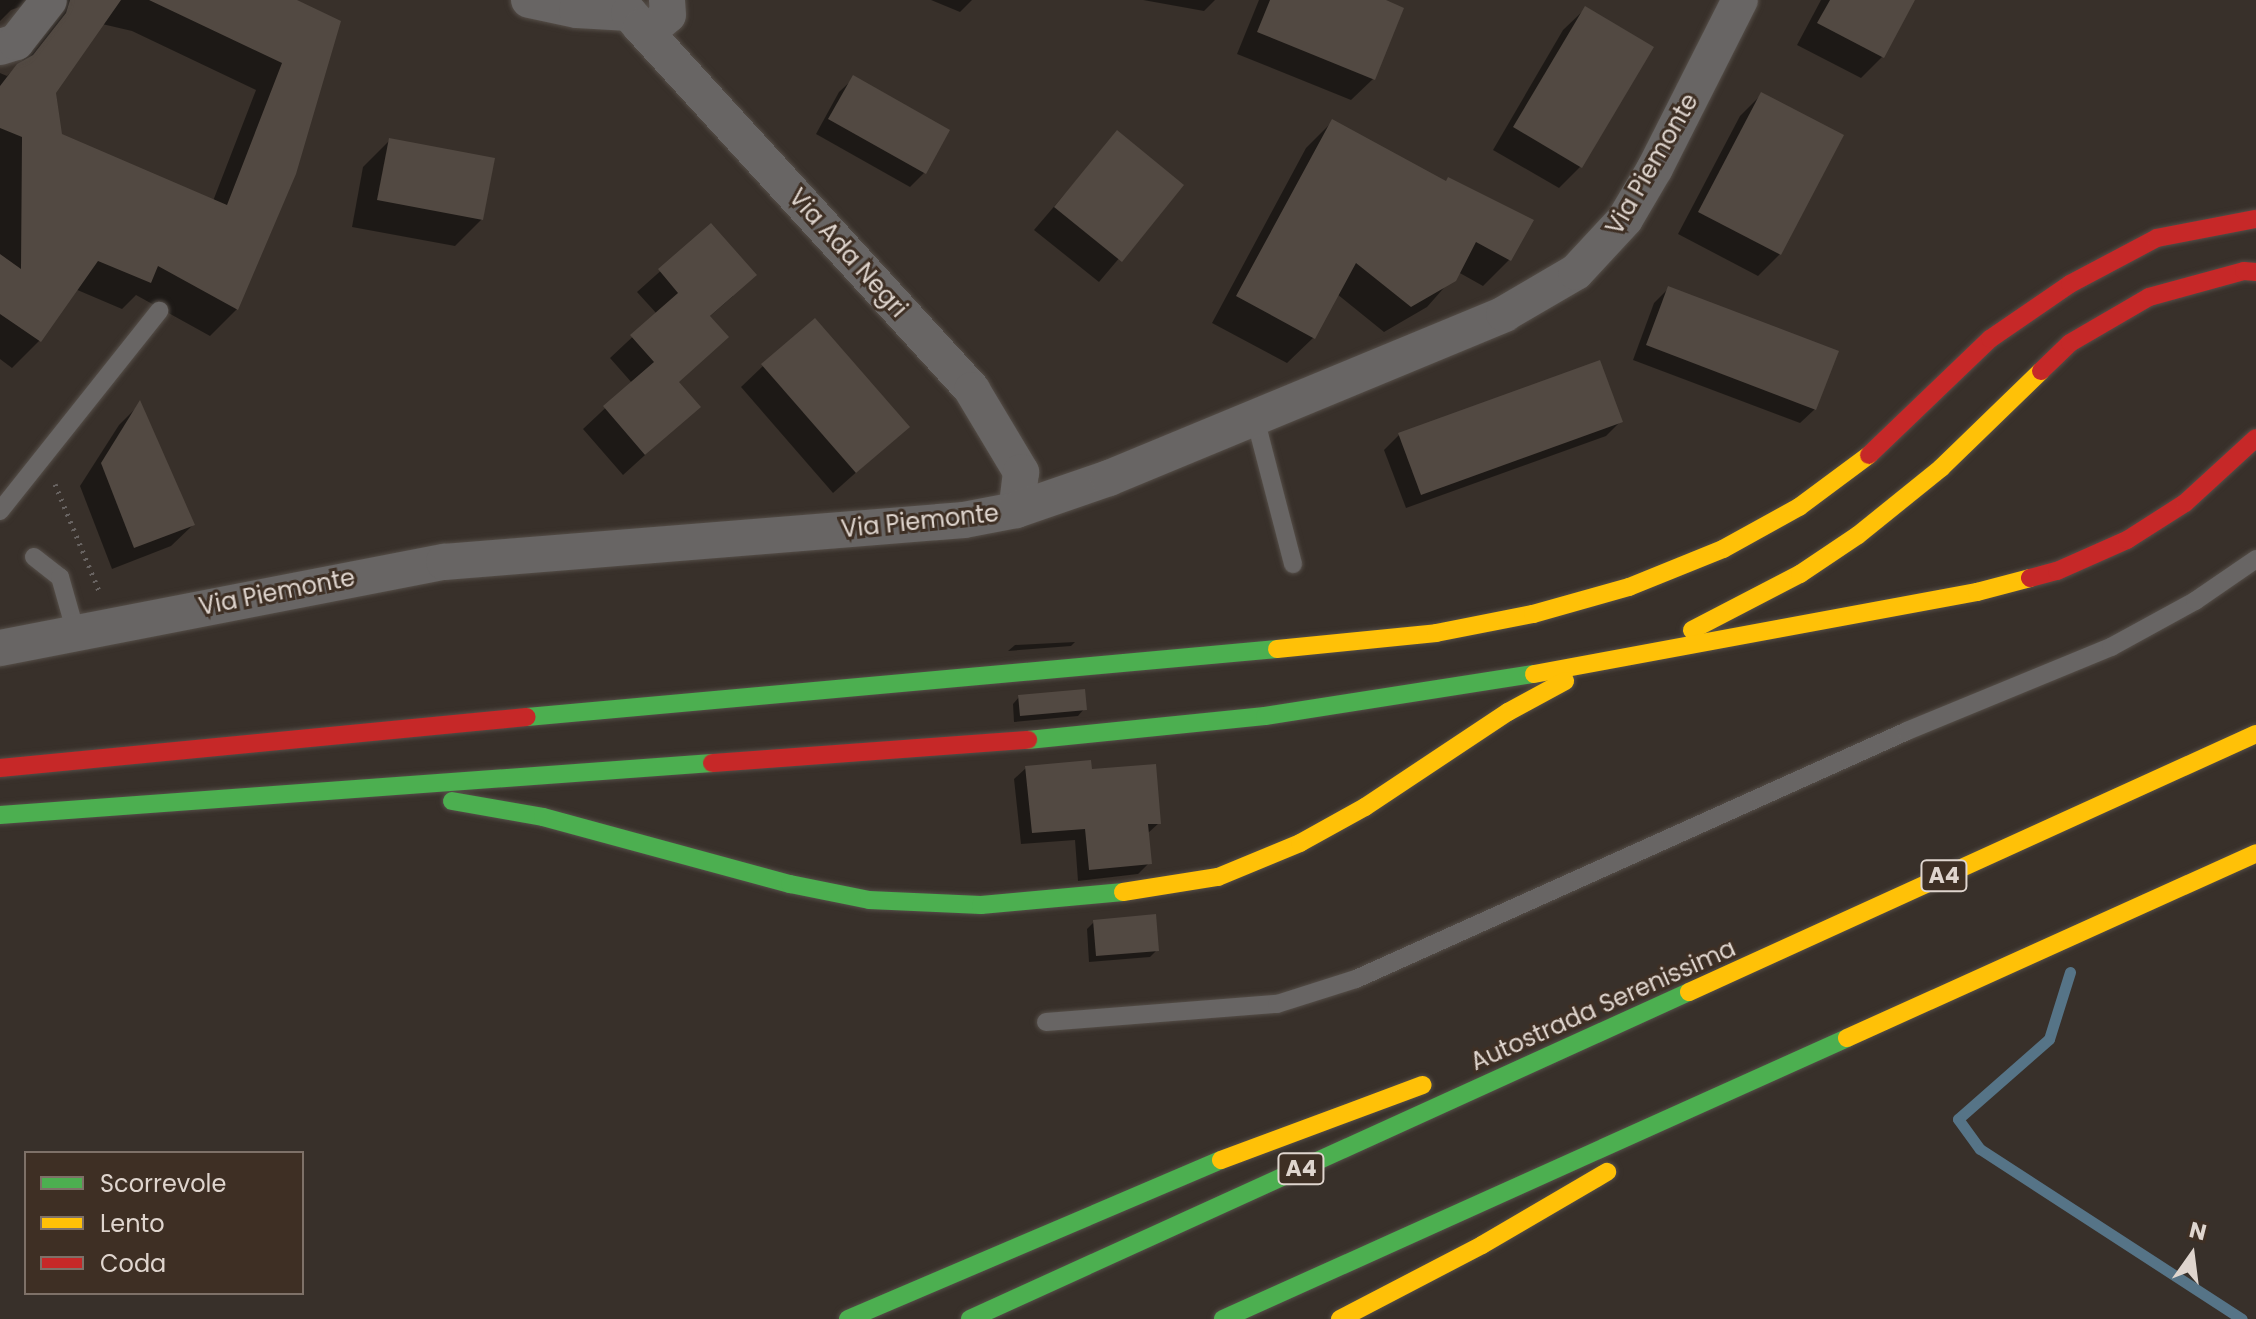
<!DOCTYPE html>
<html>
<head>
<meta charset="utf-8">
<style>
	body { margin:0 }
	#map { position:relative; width:2256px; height:1319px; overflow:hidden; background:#38302a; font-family:Poppins,sans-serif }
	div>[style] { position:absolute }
	.shadow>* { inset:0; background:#0007 }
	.stream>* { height:11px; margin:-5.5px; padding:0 5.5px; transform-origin:5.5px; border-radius:5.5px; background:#567487 }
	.building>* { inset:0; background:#524942 }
	.path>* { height:5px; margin-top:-2.5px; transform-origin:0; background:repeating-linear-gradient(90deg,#686361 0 2px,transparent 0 8px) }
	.roads { filter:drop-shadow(0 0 2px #554e48) drop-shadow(0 0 2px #554e48) }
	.lane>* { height:18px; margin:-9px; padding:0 9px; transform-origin:9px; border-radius:9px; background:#686564 }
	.street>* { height:36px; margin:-18px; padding:0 18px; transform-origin:18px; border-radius:18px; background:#686564 }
	.fast>* { height:18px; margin:-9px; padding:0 9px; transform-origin:9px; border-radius:9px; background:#4caf50 }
	.slow>* { height:18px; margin:-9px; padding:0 9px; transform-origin:9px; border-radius:9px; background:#ffc107 }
	.jam>* { height:18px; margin:-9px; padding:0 9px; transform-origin:9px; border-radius:9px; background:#c62828 }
	span { translate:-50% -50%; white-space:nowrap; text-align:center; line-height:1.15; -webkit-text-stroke:6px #3e2f24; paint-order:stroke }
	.shield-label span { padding:2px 6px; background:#3e2f24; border:2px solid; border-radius:6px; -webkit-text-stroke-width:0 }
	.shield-label { font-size:22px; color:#dfd5ce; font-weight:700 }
	.street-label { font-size:24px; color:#dfd5ce }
	.legend { position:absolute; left:24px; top:1151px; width:280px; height:144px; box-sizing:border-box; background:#3e2f24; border:2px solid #7e7168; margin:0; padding:10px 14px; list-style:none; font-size:24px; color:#dfd5ce }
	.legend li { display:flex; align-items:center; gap:16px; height:40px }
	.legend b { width:40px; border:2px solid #7e7168 }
	.north { position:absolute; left:2152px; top:1215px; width:80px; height:80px; -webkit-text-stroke:6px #3e2f24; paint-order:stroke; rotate:14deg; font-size:22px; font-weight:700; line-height:32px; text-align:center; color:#dfd5ce }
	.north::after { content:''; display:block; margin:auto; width:28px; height:36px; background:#dfd5ce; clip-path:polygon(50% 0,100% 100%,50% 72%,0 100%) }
</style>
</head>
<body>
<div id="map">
	<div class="shadow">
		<div style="clip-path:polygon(evenodd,0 0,292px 0,338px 22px,237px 309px,210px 336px,136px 295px,122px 309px,75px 289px,39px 341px,12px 368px,0 359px,0 73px,7px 76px,20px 64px,44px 31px,25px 5px,11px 10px,0 21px,0 0,102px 24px,132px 31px,256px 90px,213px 201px,60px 135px,54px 92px,102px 24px)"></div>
		<div style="clip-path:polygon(931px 0,972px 0,960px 12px)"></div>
		<div style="clip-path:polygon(1143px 0,1215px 0,1204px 11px)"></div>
		<div style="clip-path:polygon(1259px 0,1381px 0,1373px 79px,1351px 100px,1237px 54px)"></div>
		<div style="clip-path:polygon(1821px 0,1913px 0,1882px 57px,1861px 78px,1797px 45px)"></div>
		<div style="clip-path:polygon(1585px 9px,1580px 167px,1559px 188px,1493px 150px,1563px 30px)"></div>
		<div style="clip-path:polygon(854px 78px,948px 131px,924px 173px,910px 187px,816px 134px,839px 92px)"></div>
		<div style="clip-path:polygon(1761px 95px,1780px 254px,1758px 276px,1678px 234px,1740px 116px)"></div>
		<div style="clip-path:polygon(1332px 122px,1445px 183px,1532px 221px,1509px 260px,1483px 286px,1458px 272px,1427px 307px,1384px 332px,1337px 294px,1313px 338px,1287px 363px,1212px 323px,1306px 148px)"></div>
		<div style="clip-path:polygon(1117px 133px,1181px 185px,1099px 282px,1034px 230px)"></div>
		<div style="clip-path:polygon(390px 140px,482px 219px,455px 246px,352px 227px,363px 167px)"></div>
		<div style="clip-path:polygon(711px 226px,733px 296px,709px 317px,727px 337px,677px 383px,698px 407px,623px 475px,583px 429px,632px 383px,610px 358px,657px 314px,637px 292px)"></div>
		<div style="clip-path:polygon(1669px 288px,1815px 409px,1800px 423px,1633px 360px,1654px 303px)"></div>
		<div style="clip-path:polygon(1599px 362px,1621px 421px,1606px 436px,1406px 508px,1384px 450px,1399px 435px)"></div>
		<div style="clip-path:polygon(763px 366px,907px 427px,833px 493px,741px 387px)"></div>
		<div style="clip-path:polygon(140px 404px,193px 525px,171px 546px,112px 569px,80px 486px,119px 425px)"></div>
		<div style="clip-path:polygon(1075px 642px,1071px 646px,1008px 651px,1015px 645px)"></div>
		<div style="clip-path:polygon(1019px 697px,1084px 709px,1078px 716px,1014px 722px,1013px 704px)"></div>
		<div style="clip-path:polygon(1026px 768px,1090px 771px,1159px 823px,1147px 834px,1149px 863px,1138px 874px,1078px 881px,1075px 840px,1021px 844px,1014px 779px)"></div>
		<div style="clip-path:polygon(1094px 922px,1157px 950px,1150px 957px,1089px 962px,1087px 929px)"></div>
	</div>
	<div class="stream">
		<div style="left:2070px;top:972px;width:70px;rotate:107.4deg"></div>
		<div style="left:2049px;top:1039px;width:121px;rotate:138.7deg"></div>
		<div style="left:1958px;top:1119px;width:37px;rotate:54deg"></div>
		<div style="left:1980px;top:1149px;width:312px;rotate:33deg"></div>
	</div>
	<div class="building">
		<div style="clip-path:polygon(70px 0,121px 0,56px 93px,62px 134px,227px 205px,282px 63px,149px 0,297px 0,341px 21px,296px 174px,238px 310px,158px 266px,151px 283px,98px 261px,41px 342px,0 314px,0 254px,21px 269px,22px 137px,0 128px,0 86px,17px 64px,33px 55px,66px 13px)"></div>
		<div style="clip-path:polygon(1270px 0,1386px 0,1404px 8px,1375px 80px,1257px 32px)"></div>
		<div style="clip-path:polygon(1830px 0,1915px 0,1884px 58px,1817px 23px)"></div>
		<div style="clip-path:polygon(1585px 6px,1654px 47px,1582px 168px,1513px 127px)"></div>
		<div style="clip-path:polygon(853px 75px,950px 130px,926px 174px,828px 119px)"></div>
		<div style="clip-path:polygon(1761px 92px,1844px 135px,1781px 255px,1698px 212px)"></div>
		<div style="clip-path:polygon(1332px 119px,1446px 181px,1448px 177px,1534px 220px,1511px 261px,1476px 242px,1456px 281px,1411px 307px,1356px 263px,1315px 339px,1236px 296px)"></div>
		<div style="clip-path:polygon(1117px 130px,1184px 185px,1122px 262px,1054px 207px)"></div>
		<div style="clip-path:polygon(389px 138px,495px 158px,483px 220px,377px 200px)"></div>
		<div style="clip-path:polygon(711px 223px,757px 275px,710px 316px,729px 337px,679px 382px,701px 407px,645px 455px,603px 406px,654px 362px,630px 335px,678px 293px,658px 269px)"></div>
		<div style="clip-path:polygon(1668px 286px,1839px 351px,1816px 410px,1646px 345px)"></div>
		<div style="clip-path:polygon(815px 318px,910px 427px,856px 473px,761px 364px)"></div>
		<div style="clip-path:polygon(1600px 360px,1623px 422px,1421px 495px,1398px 433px)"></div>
		<div style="clip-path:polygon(140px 400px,195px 525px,134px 548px,101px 463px)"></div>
		<div style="clip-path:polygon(1085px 689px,1087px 710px,1020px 716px,1018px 695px)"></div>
		<div style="clip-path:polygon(1091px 760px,1092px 769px,1156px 764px,1161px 824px,1148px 824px,1152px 864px,1089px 870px,1085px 829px,1032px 833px,1025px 766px)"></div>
		<div style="clip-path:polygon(1156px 914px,1159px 951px,1096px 956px,1093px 920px)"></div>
	</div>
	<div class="path">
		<div style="left:55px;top:484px;width:118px;rotate:67.6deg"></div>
	</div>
	<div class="roads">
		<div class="lane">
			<div style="left:1255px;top:418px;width:151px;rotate:75.4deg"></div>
			<div style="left:0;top:511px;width:256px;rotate:-51.5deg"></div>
			<div style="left:34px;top:557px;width:33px;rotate:38deg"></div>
			<div style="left:60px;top:577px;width:58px;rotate:74.1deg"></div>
			<div style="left:1046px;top:1022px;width:232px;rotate:-4.5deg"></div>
			<div style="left:1277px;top:1004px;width:83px;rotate:-17.6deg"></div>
			<div style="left:1356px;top:979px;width:604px;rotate:-24.23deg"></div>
			<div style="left:1907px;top:731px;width:221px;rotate:-22.4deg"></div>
			<div style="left:2111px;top:647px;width:96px;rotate:-28.7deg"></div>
			<div style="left:2195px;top:601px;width:74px;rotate:-34.5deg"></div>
		</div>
		<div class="street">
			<div style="left:529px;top:0;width:49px;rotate:11.8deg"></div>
			<div style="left:577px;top:10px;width:52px;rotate:3.3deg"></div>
			<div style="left:629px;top:13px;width:18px;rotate:49deg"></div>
			<div style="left:641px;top:27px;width:13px"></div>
			<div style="left:654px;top:27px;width:18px;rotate:-41deg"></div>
			<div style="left:668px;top:15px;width:15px;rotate:-94deg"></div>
			<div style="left:641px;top:27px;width:491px;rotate:47.6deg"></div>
			<div style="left:972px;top:390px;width:96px;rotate:59.1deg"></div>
			<div style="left:1021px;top:472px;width:38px;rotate:97deg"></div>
			<div style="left:0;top:47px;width:17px;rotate:-17deg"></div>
			<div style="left:16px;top:42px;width:53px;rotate:-51.8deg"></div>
			<div style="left:0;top:648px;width:452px;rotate:-11deg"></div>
			<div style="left:444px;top:562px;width:522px;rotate:-4.62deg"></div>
			<div style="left:964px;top:520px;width:53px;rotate:-10.9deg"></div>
			<div style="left:1016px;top:510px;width:98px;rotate:-19deg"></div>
			<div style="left:1109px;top:478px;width:428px;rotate:-22.5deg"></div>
			<div style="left:1504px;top:314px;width:83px;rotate:-30.3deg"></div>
			<div style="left:1576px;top:272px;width:72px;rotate:-47.2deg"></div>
			<div style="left:1625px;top:219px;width:59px;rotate:-59.5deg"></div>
			<div style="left:1655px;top:168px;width:188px;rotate:-63.2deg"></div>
		</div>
		<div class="fast">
			<div style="left:527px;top:717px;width:753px;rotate:-5.18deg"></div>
			<div style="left:1028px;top:740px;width:238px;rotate:-5.8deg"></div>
			<div style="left:1265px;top:716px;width:272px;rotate:-8.9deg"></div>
			<div style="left:452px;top:801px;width:92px;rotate:10deg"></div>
			<div style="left:543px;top:817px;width:256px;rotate:15.2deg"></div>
			<div style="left:790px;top:884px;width:81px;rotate:11.4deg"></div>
			<div style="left:869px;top:900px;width:112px;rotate:2.6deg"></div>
			<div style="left:981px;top:905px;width:143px;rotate:-5.2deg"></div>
			<div style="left:0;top:815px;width:714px;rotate:-4.18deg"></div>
			<div style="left:848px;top:1319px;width:405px;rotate:-23.1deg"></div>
			<div style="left:970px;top:1319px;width:790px;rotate:-24.46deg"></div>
			<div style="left:1223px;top:1319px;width:684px;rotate:-24.24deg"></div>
		</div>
		<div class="slow">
			<div style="left:1692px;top:630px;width:122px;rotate:-27.4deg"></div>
			<div style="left:1800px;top:574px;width:70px;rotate:-33.9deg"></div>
			<div style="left:1858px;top:535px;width:107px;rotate:-38.9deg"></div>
			<div style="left:1941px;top:468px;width:139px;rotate:-44.1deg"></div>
			<div style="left:1277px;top:649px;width:160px;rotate:-5.7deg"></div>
			<div style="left:1436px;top:633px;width:99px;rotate:-11.1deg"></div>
			<div style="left:1533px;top:614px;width:100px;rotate:-15.7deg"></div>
			<div style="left:1629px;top:587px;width:101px;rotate:-22deg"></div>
			<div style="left:1723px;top:549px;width:87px;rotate:-28.9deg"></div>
			<div style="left:1799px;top:507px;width:87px;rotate:-36.6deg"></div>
			<div style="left:1534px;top:674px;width:451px;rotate:-10.5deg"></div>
			<div style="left:1977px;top:592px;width:55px;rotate:-14.8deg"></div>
			<div style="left:1123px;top:892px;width:96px;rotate:-9deg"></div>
			<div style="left:1218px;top:877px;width:89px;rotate:-22.5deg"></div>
			<div style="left:1300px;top:843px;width:74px;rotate:-29deg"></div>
			<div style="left:1365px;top:807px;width:172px;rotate:-33.6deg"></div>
			<div style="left:1508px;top:712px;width:65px;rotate:-28.5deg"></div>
			<div style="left:1689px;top:992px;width:623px;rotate:-24.47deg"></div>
			<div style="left:1847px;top:1038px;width:449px;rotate:-24.3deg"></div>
			<div style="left:1221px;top:1160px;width:215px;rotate:-20.4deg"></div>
			<div style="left:1340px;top:1319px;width:160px;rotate:-27.5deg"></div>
			<div style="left:1482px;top:1245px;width:145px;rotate:-30.3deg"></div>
		</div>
		<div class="jam">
			<div style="left:2041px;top:371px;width:40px;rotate:-44deg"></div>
			<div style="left:2070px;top:343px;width:91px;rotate:-30.2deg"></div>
			<div style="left:2149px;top:297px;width:98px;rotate:-15.3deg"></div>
			<div style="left:2244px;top:271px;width:12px;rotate:5deg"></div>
			<div style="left:1869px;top:455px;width:168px;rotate:-43.8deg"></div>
			<div style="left:1990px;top:339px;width:97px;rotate:-34.5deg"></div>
			<div style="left:2070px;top:284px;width:98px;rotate:-27.9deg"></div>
			<div style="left:2157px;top:238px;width:101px;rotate:-10.9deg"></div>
			<div style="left:2030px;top:578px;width:28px;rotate:-15deg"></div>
			<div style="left:2057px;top:571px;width:77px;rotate:-23.9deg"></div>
			<div style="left:2127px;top:540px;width:69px;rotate:-32.5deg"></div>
			<div style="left:2185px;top:503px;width:96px;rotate:-42.5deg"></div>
			<div style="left:712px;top:763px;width:317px;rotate:-4.2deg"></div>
			<div style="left:0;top:768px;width:529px;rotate:-5.53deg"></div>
		</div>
	</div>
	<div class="shield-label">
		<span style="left:1944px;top:876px">A4</span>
		<span style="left:1301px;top:1169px">A4</span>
	</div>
	<div class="street-label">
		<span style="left:1652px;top:164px;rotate:-60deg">Via Piemonte</span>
		<span style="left:848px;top:253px;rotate:48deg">Via Ada Negri</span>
		<span style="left:920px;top:521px;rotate:-6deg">Via Piemonte</span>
		<span style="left:277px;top:592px;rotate:-11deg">Via Piemonte</span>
		<span style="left:1603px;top:1005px;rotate:-24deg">Autostrada Serenissima</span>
	</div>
	<ul class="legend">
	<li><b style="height:10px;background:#4caf50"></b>Scorrevole</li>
	<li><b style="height:10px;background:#ffc107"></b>Lento</li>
	<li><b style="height:10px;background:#c62828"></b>Coda</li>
	</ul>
	<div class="north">N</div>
</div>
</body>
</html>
